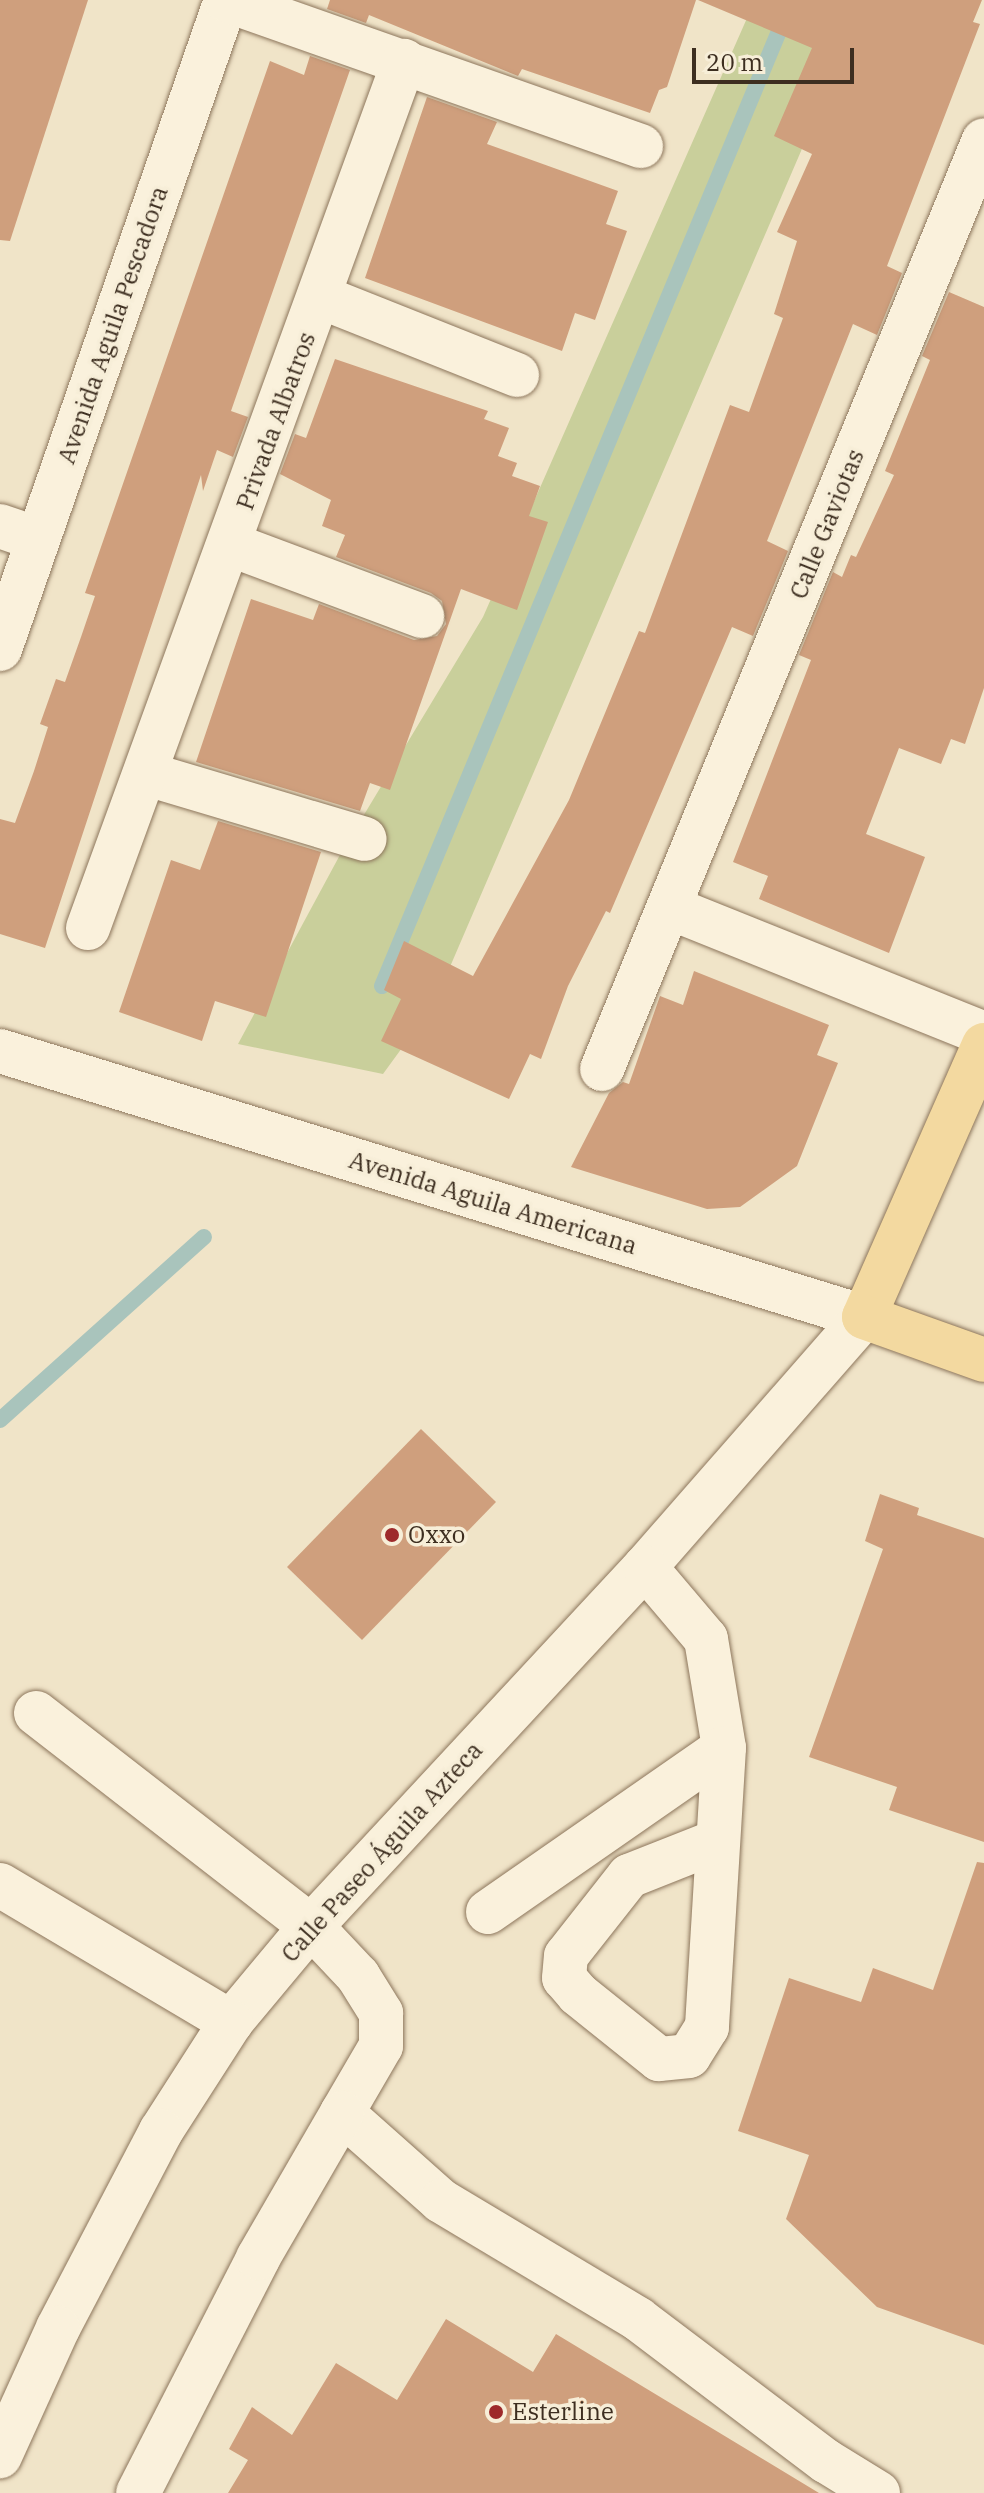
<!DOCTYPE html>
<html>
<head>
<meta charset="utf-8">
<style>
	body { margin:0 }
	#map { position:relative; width:984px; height:2493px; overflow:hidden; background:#f0e4c8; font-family:"IBM Plex Serif",serif }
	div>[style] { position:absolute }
	.green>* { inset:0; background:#c9cf9b }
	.stream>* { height:16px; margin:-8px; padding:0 8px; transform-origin:8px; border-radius:8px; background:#a9c4bc }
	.building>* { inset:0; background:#cf9f7d }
	.roads { filter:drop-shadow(0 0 2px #8d765c) drop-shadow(0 0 2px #8d765c) }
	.minor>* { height:44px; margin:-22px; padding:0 22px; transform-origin:22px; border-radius:22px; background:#faf1dc }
	.major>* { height:44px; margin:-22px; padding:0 22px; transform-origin:22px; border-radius:22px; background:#f3d9a0 }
	.dots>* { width:22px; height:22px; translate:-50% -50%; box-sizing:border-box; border:4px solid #f7eed8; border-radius:50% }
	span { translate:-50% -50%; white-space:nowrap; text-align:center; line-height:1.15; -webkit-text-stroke:7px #f7eed8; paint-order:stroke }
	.street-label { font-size:24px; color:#3d2e20 }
	.poi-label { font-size:24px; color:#3d2e20 }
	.left { translate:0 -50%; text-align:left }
	.scale { position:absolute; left:692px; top:48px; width:162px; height:36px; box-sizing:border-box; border:4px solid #3d2e20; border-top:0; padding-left:10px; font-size:24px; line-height:28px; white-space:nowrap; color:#3d2e20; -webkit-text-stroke:6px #f7eed8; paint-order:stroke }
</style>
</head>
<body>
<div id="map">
	<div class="green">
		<div style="clip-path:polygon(755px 0,866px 0,434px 1004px,383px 1074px,238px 1044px,341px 853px,483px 617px)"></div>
	</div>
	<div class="stream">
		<div style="left:382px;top:986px;width:1068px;rotate:-67.42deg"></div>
		<div style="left:0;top:1420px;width:274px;rotate:-41.9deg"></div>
	</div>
	<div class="building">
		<div style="clip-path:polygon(0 0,88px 0,10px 241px,0 240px)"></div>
		<div style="clip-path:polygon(330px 0,696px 0,667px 87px,659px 90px,650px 113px,522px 69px,518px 76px,369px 15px,366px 23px,327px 9px)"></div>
		<div style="clip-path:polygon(698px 0,982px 0,973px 22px,980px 24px,887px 266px,902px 273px,877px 335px,853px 324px,767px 541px,788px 551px,753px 636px,732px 627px,610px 913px,606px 911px,568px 986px,541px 1059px,530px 1054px,509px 1099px,381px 1041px,401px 999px,384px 990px,404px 941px,473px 976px,569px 800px,639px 631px,645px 633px,730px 405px,749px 412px,783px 318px,774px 314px,797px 241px,777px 232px,812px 154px,774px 136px,812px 48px)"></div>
		<div style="clip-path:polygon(310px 56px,350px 70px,231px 411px,248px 417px,233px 457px,217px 450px,203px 491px,201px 475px,45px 948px,0 934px,0 819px,15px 823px,34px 771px,48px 727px,40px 724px,56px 679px,65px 682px,81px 637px,95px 596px,85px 593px,270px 61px,304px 75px)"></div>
		<div style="clip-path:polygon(427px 97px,497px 122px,487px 144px,618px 191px,606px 224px,627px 231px,595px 320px,575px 313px,562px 351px,365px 278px)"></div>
		<div style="clip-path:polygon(949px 292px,984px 307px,984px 688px,965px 744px,951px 739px,941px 764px,899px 748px,866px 834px,925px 857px,889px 953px,759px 899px,768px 876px,733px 862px,811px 660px,799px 655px,833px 572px,842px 577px,851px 555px,856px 557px,894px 475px,885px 471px,930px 360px,922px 356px)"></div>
		<div style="clip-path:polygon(335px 359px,488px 411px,484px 419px,509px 428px,498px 456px,517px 463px,512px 476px,540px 486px,529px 516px,548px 522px,517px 610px,461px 589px,390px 790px,370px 783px,360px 811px,196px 762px,251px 599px,313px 620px,319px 604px,414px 640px,437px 636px,446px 624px,442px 601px,431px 593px,336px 557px,345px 535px,322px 526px,331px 500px,280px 474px,295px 434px,306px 438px)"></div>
		<div style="clip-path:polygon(218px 821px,321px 852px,266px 1017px,215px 1001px,202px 1041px,119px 1012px,171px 860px,200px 870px)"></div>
		<div style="clip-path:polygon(694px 971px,829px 1025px,817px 1055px,838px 1063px,797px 1166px,740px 1207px,707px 1209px,571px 1167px,609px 1093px,623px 1082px,629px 1084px,660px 996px,683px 1005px)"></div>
		<div style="clip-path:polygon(421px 1429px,496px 1502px,362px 1640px,287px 1567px)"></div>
		<div style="clip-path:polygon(880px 1494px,919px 1508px,917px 1515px,984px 1538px,984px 1842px,889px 1810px,897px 1787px,809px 1757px,883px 1549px,865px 1541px)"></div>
		<div style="clip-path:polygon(977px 1862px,984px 1863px,984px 2345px,877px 2307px,786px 2219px,809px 2155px,738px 2131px,789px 1978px,861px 2002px,873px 1968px,933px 1990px)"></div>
		<div style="clip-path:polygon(446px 2319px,533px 2372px,556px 2334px,819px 2493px,228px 2493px,248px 2460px,229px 2449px,252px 2407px,292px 2435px,336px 2363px,397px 2400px)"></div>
	</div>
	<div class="roads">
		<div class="minor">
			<div style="left:321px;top:297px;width:211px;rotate:21.7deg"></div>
			<div style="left:0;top:526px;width:40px;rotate:18.9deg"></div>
			<div style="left:232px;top:545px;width:203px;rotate:20.5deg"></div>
			<div style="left:0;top:649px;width:687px;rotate:-70.8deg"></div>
			<div style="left:226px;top:0;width:440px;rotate:19.4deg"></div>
			<div style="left:147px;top:774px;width:227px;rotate:16.6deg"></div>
			<div style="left:671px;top:908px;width:337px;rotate:21.9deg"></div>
			<div style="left:88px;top:928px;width:923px;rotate:-69.97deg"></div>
			<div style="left:0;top:1051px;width:904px;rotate:17.11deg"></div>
			<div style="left:864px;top:1317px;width:332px;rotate:131.2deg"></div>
			<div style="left:645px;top:1567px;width:490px;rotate:132.9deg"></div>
			<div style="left:311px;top:1926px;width:125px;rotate:129.8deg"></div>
			<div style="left:231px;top:2022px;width:130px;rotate:122.7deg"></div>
			<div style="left:161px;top:2131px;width:222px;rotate:117.6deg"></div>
			<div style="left:58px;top:2328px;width:141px;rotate:114.4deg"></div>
			<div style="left:602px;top:1069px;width:1004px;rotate:-67.65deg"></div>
			<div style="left:645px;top:1567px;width:94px;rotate:49.7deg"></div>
			<div style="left:706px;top:1639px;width:110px;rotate:80.6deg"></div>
			<div style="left:724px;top:1748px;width:280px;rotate:93.5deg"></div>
			<div style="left:707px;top:2027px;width:34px;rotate:122deg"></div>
			<div style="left:689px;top:2056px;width:30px;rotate:174deg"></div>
			<div style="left:659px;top:2059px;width:104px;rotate:-141.3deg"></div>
			<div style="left:578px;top:1994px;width:21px;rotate:-131deg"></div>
			<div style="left:564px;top:1978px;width:22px;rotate:-85deg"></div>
			<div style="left:566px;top:1956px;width:102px;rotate:-51.8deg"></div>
			<div style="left:629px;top:1876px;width:92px;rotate:-21.6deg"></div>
			<div style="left:36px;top:1713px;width:348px;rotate:37.8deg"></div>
			<div style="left:311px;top:1926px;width:69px;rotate:46.8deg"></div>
			<div style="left:358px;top:1976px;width:44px;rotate:58.1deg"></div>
			<div style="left:381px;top:2013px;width:33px;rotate:90deg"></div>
			<div style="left:381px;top:2046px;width:78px;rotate:120.2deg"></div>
			<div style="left:342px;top:2113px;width:132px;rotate:41.6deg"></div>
			<div style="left:441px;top:2201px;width:230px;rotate:30.9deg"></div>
			<div style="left:638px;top:2319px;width:236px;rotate:37.1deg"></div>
			<div style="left:826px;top:2461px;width:61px;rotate:31.6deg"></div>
			<div style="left:0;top:1885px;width:269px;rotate:30.7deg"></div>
			<div style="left:488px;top:1912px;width:287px;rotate:-34.8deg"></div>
			<div style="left:138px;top:2493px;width:264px;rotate:-62.9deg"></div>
			<div style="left:258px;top:2258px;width:168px;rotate:-59.9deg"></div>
		</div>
		<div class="major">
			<div style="left:984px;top:1045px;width:297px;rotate:113.8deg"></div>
			<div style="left:864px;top:1317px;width:127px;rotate:19.7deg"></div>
		</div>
	</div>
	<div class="dots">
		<div style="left:392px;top:1535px;background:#9e2a2b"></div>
		<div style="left:496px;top:2412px;background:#9e2a2b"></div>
	</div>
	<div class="street-label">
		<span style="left:113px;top:325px;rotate:-71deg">Avenida Aguila Pescadora</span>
		<span style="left:276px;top:421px;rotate:-70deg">Privada Albatros</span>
		<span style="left:827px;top:524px;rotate:-68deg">Calle Gaviotas</span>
		<span style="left:493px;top:1203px;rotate:17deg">Avenida Aguila Americana</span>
		<span style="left:382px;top:1852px;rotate:-48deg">Calle Paseo Águila Azteca</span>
	</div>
	<div class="poi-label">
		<span class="left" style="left:408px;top:1535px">Oxxo</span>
		<span class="left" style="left:512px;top:2412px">Esterline</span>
	</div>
	<div class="scale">20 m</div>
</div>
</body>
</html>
